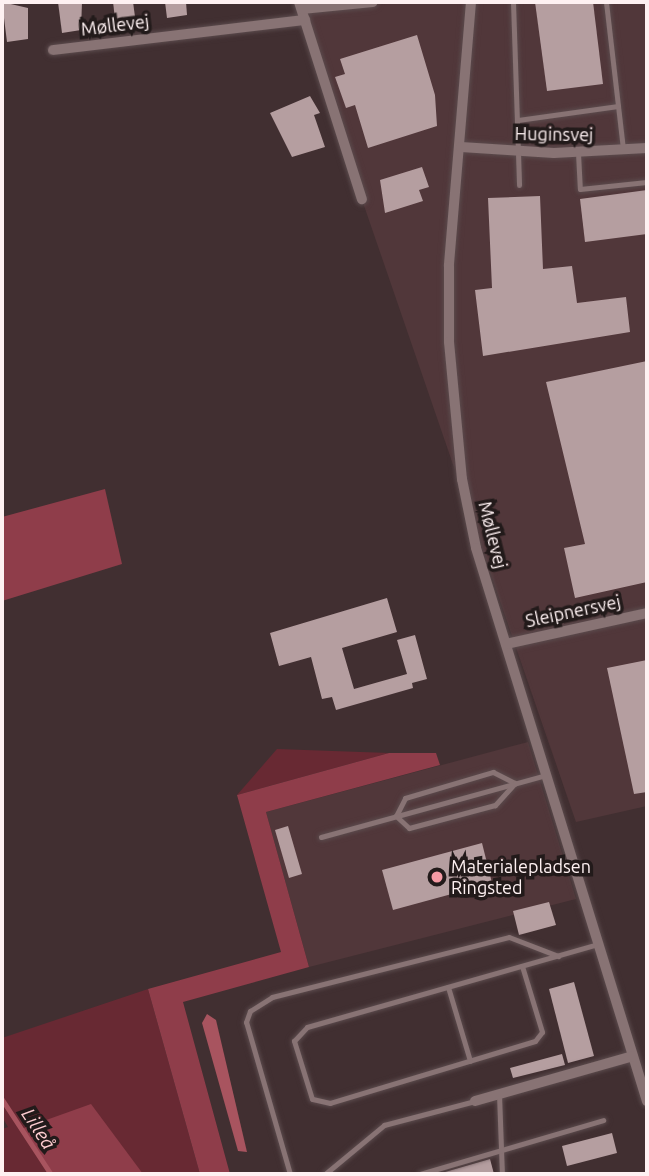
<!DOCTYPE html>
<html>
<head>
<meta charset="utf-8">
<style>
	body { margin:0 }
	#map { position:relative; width:649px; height:1176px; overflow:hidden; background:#412f31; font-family:Ubuntu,sans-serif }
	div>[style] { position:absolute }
	.built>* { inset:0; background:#51373a }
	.green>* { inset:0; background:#682933 }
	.forest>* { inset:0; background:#8f3d4a }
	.water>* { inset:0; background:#a8545f }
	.stream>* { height:4.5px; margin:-2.25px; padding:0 2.25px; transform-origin:2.25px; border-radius:2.25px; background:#a8545f }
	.building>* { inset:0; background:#b59ea0 }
	.roads { filter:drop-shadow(0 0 2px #5b4b4d) drop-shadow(0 0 2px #5b4b4d) }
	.service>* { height:5px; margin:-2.5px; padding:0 2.5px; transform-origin:2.5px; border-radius:2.5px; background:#887374 }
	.minor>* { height:10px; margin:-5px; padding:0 5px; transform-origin:5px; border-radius:5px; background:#887374 }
	.dots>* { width:19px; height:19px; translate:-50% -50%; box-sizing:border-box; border:4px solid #221a1a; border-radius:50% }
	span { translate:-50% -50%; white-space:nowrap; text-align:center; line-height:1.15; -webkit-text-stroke:7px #221a1a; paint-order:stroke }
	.street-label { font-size:18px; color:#fef1f2 }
	.poi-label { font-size:18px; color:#fef1f2 }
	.left { translate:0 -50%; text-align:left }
	.water-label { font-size:19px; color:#fecdd1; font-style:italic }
	.frame { position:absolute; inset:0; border:4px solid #fef1f2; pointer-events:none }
</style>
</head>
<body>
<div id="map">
	<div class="built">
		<div style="clip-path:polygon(294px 2px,647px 2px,647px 806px,576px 822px)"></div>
		<div style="clip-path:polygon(528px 742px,576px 899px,309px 967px,266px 812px)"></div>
	</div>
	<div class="green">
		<div style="clip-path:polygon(277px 749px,389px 753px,237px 795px)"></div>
		<div style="clip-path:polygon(148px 989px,200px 1174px,2px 1174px,2px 1129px,8px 1127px,2px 1117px,2px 1038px)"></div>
	</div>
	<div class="forest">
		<div style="clip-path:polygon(105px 489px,122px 564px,2px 601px,2px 517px)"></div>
		<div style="clip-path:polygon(389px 753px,436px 753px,440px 765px,266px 812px,309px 967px,183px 1002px,230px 1174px,200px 1174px,148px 989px,281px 952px,237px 795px)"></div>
		<div style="clip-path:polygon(91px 1104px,143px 1174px,51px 1174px,21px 1129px)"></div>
	</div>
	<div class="water">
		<div style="clip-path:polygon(207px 1014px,216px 1020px,247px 1152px,238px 1151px,202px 1023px)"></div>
	</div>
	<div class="stream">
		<div style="left:2px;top:1099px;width:90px;rotate:56.8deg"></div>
	</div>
	<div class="building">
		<div style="clip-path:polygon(2px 2px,28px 8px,28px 39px,7px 42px)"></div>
		<div style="clip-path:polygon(58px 2px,82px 2px,81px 30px,62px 33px)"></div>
		<div style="clip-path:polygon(113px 2px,133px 2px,136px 24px,116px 27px)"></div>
		<div style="clip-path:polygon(165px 2px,186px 2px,187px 15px,167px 18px)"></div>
		<div style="clip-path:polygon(535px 2px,593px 2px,603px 84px,547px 91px)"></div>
		<div style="clip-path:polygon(417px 35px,435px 95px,437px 126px,368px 148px,355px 105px,346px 108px,335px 77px,345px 74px,340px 59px)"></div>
		<div style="clip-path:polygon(310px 96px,320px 113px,314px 115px,325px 147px,292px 157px,270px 113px)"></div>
		<div style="clip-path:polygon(422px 167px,429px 187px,419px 190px,423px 201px,385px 213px,380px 180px)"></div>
		<div style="clip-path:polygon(647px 190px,647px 234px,585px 242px,580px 199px)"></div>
		<div style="clip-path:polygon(540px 196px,543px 269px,572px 266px,577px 303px,626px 297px,630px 332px,483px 356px,475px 290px,492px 288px,488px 198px)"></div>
		<div style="clip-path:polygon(647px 361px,647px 582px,575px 598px,564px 548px,585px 544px,546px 382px)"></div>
		<div style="clip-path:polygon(387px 598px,397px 632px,342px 648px,354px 689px,407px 674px,397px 640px,415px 635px,427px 679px,412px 683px,413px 688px,336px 710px,332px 697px,322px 699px,311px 657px,279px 666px,270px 633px)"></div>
		<div style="clip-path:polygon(647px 660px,647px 792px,634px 794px,607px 668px)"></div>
		<div style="clip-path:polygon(288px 826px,302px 874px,289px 878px,275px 830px)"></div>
		<div style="clip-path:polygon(482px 843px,492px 883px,393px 910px,382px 870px)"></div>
		<div style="clip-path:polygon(549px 902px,556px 925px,519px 935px,513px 911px)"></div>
		<div style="clip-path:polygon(574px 982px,594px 1056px,568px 1063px,549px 989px)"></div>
		<div style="clip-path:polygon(562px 1054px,565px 1065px,513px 1078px,510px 1068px)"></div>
		<div style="clip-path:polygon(612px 1133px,617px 1153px,567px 1166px,562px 1146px)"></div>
		<div style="clip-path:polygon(490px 1159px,494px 1174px,445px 1174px,445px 1172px)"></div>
	</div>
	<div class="roads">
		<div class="service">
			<div style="left:513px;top:2px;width:183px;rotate:88.1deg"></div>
			<div style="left:606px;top:2px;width:147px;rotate:83.4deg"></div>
			<div style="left:518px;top:120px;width:101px;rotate:-8deg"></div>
			<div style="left:578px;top:153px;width:36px;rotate:87deg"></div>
			<div style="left:580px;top:189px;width:67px;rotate:-6deg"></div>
			<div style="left:493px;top:772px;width:25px;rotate:27deg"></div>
			<div style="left:515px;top:783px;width:30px;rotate:132deg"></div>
			<div style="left:495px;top:805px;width:89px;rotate:165deg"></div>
			<div style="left:409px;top:828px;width:18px;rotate:-137deg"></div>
			<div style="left:396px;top:816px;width:20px;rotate:-63deg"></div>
			<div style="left:405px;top:798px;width:92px;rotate:-16.5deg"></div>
			<div style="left:321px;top:837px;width:233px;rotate:-15.4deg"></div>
			<div style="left:522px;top:966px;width:69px;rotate:73.1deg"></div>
			<div style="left:542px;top:1032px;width:11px;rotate:128deg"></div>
			<div style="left:535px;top:1041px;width:214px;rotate:163.2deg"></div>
			<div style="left:330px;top:1103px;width:18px;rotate:-167deg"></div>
			<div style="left:312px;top:1099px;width:61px;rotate:-107.2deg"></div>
			<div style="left:294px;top:1041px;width:19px;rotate:-47deg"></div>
			<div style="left:307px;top:1027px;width:304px;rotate:-15.9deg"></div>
			<div style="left:448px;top:987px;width:77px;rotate:73.4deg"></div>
			<div style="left:499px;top:1094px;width:80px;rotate:87.9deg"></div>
			<div style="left:290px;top:1174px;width:158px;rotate:-106.1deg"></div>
			<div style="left:246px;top:1022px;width:12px;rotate:-70deg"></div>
			<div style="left:250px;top:1011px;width:26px;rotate:-32deg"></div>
			<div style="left:272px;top:997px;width:244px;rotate:-14.2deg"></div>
			<div style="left:509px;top:937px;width:53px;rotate:21.2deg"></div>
			<div style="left:325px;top:1174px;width:77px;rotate:-39.7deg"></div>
			<div style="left:384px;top:1125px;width:94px;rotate:-14.8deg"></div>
			<div style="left:420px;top:1174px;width:191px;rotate:-16.4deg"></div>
		</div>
		<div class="minor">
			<div style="left:299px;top:2px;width:207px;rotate:72.3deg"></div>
			<div style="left:471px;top:2px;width:265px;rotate:94.8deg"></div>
			<div style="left:449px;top:266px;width:76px;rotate:90deg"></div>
			<div style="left:449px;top:342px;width:138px;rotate:84.6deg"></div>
			<div style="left:462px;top:479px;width:70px;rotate:78.5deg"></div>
			<div style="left:476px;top:548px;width:579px;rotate:72.82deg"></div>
			<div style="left:302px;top:9px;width:71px;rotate:-5.6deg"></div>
			<div style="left:53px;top:50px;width:254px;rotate:-6.8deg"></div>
			<div style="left:461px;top:147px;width:93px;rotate:3.7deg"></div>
			<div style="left:554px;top:153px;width:93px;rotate:-3.1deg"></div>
			<div style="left:506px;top:644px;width:144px;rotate:-12.4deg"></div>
			<div style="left:475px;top:1101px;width:164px;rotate:-15.9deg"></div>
		</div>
	</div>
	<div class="dots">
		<div style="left:437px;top:877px;background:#f49aa4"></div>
	</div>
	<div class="street-label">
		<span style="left:115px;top:25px;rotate:-7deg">Møllevej</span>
		<span style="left:554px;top:134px;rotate:1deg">Huginsvej</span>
		<span style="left:493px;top:535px;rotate:76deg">Møllevej</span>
		<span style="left:573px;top:611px;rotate:-12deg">Sleipnersvej</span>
	</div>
	<div class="poi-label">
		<span class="left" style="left:451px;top:877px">Materialepladsen<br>Ringsted</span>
	</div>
	<div class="water-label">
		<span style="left:38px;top:1129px;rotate:57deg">Lilleå</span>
	</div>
	<div class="frame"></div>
</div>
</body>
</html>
